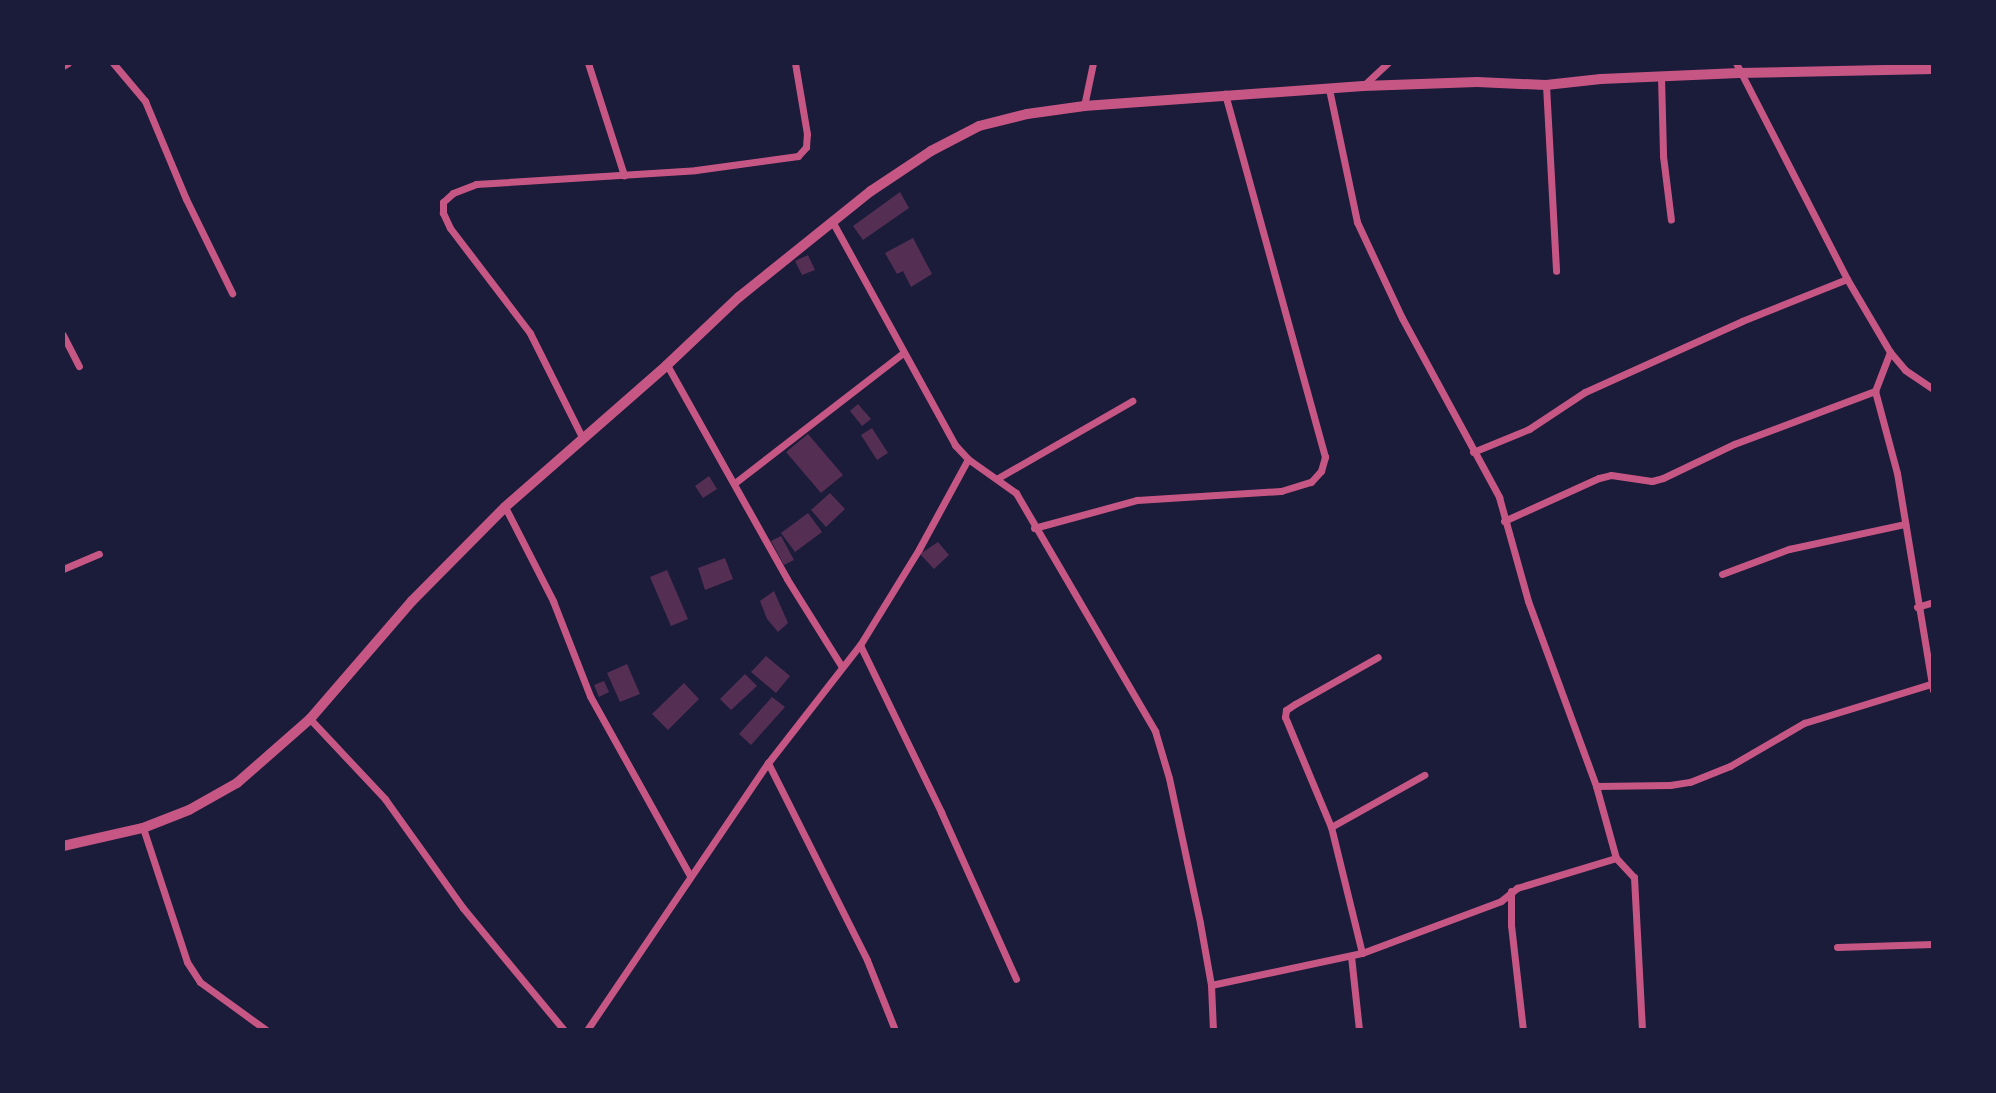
<!DOCTYPE html>
<html>
<head>
<meta charset="utf-8">
<style>
	body { margin:0 }
	#map { position:relative; width:1996px; height:1093px; overflow:hidden; background:#1b1b3a; font-family:Literata,serif }
	div>[style] { position:absolute }
	.building>* { inset:0; background:#542f53 }
	.minor>* { height:7px; margin:-3.5px; padding:0 3.5px; transform-origin:3.5px; border-radius:3.5px; background:#c65784 }
	.tertiary>* { height:10px; margin:-5px; padding:0 5px; transform-origin:5px; border-radius:5px; background:#c65784 }
	span { translate:-50% -50%; white-space:nowrap; text-align:center; line-height:1.15; -webkit-text-stroke:7px #1b1b3a; paint-order:stroke }
	.frame { position:absolute; inset:0; border:65px solid #1b1b3a; pointer-events:none }
</style>
</head>
<body>
<div id="map">
	<div class="building">
		<div style="clip-path:polygon(900px 192px,909px 208px,863px 240px,853px 226px)"></div>
		<div style="clip-path:polygon(913px 238px,932px 274px,911px 287px,903px 271px,897px 274px,885px 253px)"></div>
		<div style="clip-path:polygon(808px 255px,815px 270px,802px 275px,795px 261px)"></div>
		<div style="clip-path:polygon(858px 404px,871px 419px,862px 426px,850px 411px)"></div>
		<div style="clip-path:polygon(872px 428px,888px 453px,877px 460px,861px 435px)"></div>
		<div style="clip-path:polygon(808px 434px,843px 475px,821px 493px,786px 452px)"></div>
		<div style="clip-path:polygon(709px 476px,717px 489px,703px 498px,695px 486px)"></div>
		<div style="clip-path:polygon(830px 493px,845px 509px,826px 527px,811px 510px)"></div>
		<div style="clip-path:polygon(808px 513px,822px 532px,795px 552px,781px 533px)"></div>
		<div style="clip-path:polygon(781px 536px,794px 560px,784px 565px,771px 541px)"></div>
		<div style="clip-path:polygon(938px 542px,949px 555px,934px 569px,920px 554px)"></div>
		<div style="clip-path:polygon(725px 558px,733px 579px,705px 590px,698px 568px)"></div>
		<div style="clip-path:polygon(667px 570px,688px 619px,671px 626px,650px 577px)"></div>
		<div style="clip-path:polygon(774px 591px,788px 623px,778px 632px,767px 619px,760px 601px)"></div>
		<div style="clip-path:polygon(766px 656px,790px 676px,776px 693px,751px 672px)"></div>
		<div style="clip-path:polygon(627px 664px,640px 694px,620px 702px,607px 673px)"></div>
		<div style="clip-path:polygon(745px 674px,757px 686px,731px 710px,720px 699px)"></div>
		<div style="clip-path:polygon(604px 681px,609px 692px,599px 697px,594px 685px)"></div>
		<div style="clip-path:polygon(684px 683px,699px 699px,668px 730px,652px 714px)"></div>
		<div style="clip-path:polygon(772px 697px,785px 707px,751px 745px,739px 734px)"></div>
	</div>
	<div class="minor">
		<div style="left:113px;top:63px;width:50px;rotate:49.9deg"></div>
		<div style="left:145px;top:101px;width:106px;rotate:67.3deg"></div>
		<div style="left:186px;top:199px;width:105px;rotate:63.9deg"></div>
		<div style="left:588px;top:63px;width:118px;rotate:72.2deg"></div>
		<div style="left:1736px;top:63px;width:243px;rotate:62.8deg"></div>
		<div style="left:1847px;top:279px;width:85px;rotate:59.5deg"></div>
		<div style="left:1890px;top:352px;width:23px;rotate:50deg"></div>
		<div style="left:1905px;top:370px;width:34px;rotate:34deg"></div>
		<div style="left:63px;top:66px;width:6px;rotate:-31deg"></div>
		<div style="left:1661px;top:77px;width:79px;rotate:88.5deg"></div>
		<div style="left:1663px;top:156px;width:64px;rotate:82.9deg"></div>
		<div style="left:1546px;top:85px;width:186px;rotate:86.9deg"></div>
		<div style="left:1363px;top:86px;width:34px;rotate:-43deg"></div>
		<div style="left:1329px;top:89px;width:136px;rotate:78.1deg"></div>
		<div style="left:1357px;top:222px;width:106px;rotate:64.9deg"></div>
		<div style="left:1402px;top:318px;width:204px;rotate:61.5deg"></div>
		<div style="left:1499px;top:497px;width:108px;rotate:74.4deg"></div>
		<div style="left:1528px;top:601px;width:197px;rotate:69.8deg"></div>
		<div style="left:1596px;top:786px;width:75px;rotate:74.5deg"></div>
		<div style="left:1616px;top:858px;width:26px;rotate:47deg"></div>
		<div style="left:1634px;top:877px;width:153px;rotate:87deg"></div>
		<div style="left:1084px;top:106px;width:44px;rotate:-78.2deg"></div>
		<div style="left:832px;top:221px;width:256px;rotate:61.2deg"></div>
		<div style="left:955px;top:445px;width:19px;rotate:47deg"></div>
		<div style="left:968px;top:459px;width:59px;rotate:35.3deg"></div>
		<div style="left:1016px;top:493px;width:276px;rotate:59.7deg"></div>
		<div style="left:1155px;top:731px;width:49px;rotate:73.4deg"></div>
		<div style="left:1169px;top:778px;width:148px;rotate:77.9deg"></div>
		<div style="left:1200px;top:923px;width:63px;rotate:79.9deg"></div>
		<div style="left:1211px;top:985px;width:45px;rotate:87.5deg"></div>
		<div style="left:63px;top:335px;width:35px;rotate:63deg"></div>
		<div style="left:1890px;top:352px;width:42px;rotate:111deg"></div>
		<div style="left:1875px;top:391px;width:85px;rotate:75deg"></div>
		<div style="left:1897px;top:473px;width:220px;rotate:80.6deg"></div>
		<div style="left:667px;top:365px;width:245px;rotate:60.7deg"></div>
		<div style="left:787px;top:579px;width:104px;rotate:58deg"></div>
		<div style="left:583px;top:439px;width:119px;rotate:-116.6deg"></div>
		<div style="left:530px;top:333px;width:132px;rotate:-127.3deg"></div>
		<div style="left:450px;top:228px;width:17px;rotate:-115deg"></div>
		<div style="left:443px;top:213px;width:11px;rotate:-90deg"></div>
		<div style="left:443px;top:202px;width:13px;rotate:-42deg"></div>
		<div style="left:453px;top:193px;width:25px;rotate:-21deg"></div>
		<div style="left:476px;top:184px;width:220px;rotate:-3.6deg"></div>
		<div style="left:696px;top:170px;width:103px;rotate:-7.8deg"></div>
		<div style="left:798px;top:156px;width:12px;rotate:-48deg"></div>
		<div style="left:806px;top:147px;width:13px;rotate:-86deg"></div>
		<div style="left:807px;top:134px;width:72px;rotate:-99.6deg"></div>
		<div style="left:1473px;top:452px;width:61px;rotate:-22.3deg"></div>
		<div style="left:1529px;top:429px;width:67px;rotate:-33.5deg"></div>
		<div style="left:1585px;top:392px;width:172px;rotate:-24.3deg"></div>
		<div style="left:1742px;top:321px;width:113px;rotate:-21.8deg"></div>
		<div style="left:998px;top:478px;width:155px;rotate:-29.9deg"></div>
		<div style="left:736px;top:482px;width:211px;rotate:-37.7deg"></div>
		<div style="left:505px;top:507px;width:106px;rotate:62.9deg"></div>
		<div style="left:553px;top:601px;width:102px;rotate:68.7deg"></div>
		<div style="left:590px;top:696px;width:206px;rotate:60.9deg"></div>
		<div style="left:1504px;top:521px;width:104px;rotate:-24.4deg"></div>
		<div style="left:1599px;top:478px;width:12px;rotate:-14deg"></div>
		<div style="left:1611px;top:475px;width:41px;rotate:8.3deg"></div>
		<div style="left:1652px;top:481px;width:11px;rotate:-15deg"></div>
		<div style="left:1663px;top:478px;width:79px;rotate:-25.6deg"></div>
		<div style="left:1734px;top:444px;width:151px;rotate:-20.6deg"></div>
		<div style="left:1034px;top:528px;width:107px;rotate:-15.2deg"></div>
		<div style="left:1137px;top:500px;width:144px;rotate:-3.6deg"></div>
		<div style="left:1281px;top:491px;width:31px;rotate:-17deg"></div>
		<div style="left:1311px;top:482px;width:15px;rotate:-48deg"></div>
		<div style="left:1321px;top:471px;width:15px;rotate:-74deg"></div>
		<div style="left:1325px;top:457px;width:377px;rotate:-105.4deg"></div>
		<div style="left:63px;top:569px;width:39px;rotate:-23deg"></div>
		<div style="left:1722px;top:574px;width:72px;rotate:-20.5deg"></div>
		<div style="left:1789px;top:549px;width:119px;rotate:-12.2deg"></div>
		<div style="left:1917px;top:607px;width:17px;rotate:-17deg"></div>
		<div style="left:860px;top:645px;width:186px;rotate:64.1deg"></div>
		<div style="left:941px;top:812px;width:183px;rotate:65.8deg"></div>
		<div style="left:310px;top:719px;width:110px;rotate:46.8deg"></div>
		<div style="left:385px;top:799px;width:134px;rotate:54.4deg"></div>
		<div style="left:463px;top:908px;width:158px;rotate:50.4deg"></div>
		<div style="left:768px;top:763px;width:220px;rotate:63.3deg"></div>
		<div style="left:867px;top:960px;width:75px;rotate:68.2deg"></div>
		<div style="left:1596px;top:786px;width:74px;rotate:-0.8deg"></div>
		<div style="left:1670px;top:785px;width:20px;rotate:-9deg"></div>
		<div style="left:1690px;top:782px;width:43px;rotate:-21.8deg"></div>
		<div style="left:1730px;top:766px;width:86px;rotate:-30.2deg"></div>
		<div style="left:1804px;top:723px;width:133px;rotate:-17.1deg"></div>
		<div style="left:1331px;top:827px;width:107px;rotate:-29.2deg"></div>
		<div style="left:143px;top:828px;width:141px;rotate:71.8deg"></div>
		<div style="left:187px;top:962px;width:24px;rotate:57deg"></div>
		<div style="left:200px;top:982px;width:82px;rotate:36deg"></div>
		<div style="left:1511px;top:891px;width:34px;rotate:90deg"></div>
		<div style="left:1511px;top:925px;width:106px;rotate:83.5deg"></div>
		<div style="left:1837px;top:947px;width:96px;rotate:-1.8deg"></div>
		<div style="left:1362px;top:953px;width:130px;rotate:-103.8deg"></div>
		<div style="left:1331px;top:827px;width:119px;rotate:-112.7deg"></div>
		<div style="left:1285px;top:717px;width:7px;rotate:-82deg"></div>
		<div style="left:1286px;top:710px;width:11px;rotate:-34deg"></div>
		<div style="left:1295px;top:704px;width:95px;rotate:-29.5deg"></div>
		<div style="left:1351px;top:956px;width:74px;rotate:83.8deg"></div>
		<div style="left:1211px;top:985px;width:154px;rotate:-12deg"></div>
		<div style="left:1362px;top:953px;width:148px;rotate:-20.5deg"></div>
		<div style="left:1501px;top:901px;width:21px;rotate:-39deg"></div>
		<div style="left:1517px;top:888px;width:103px;rotate:-16.9deg"></div>
		<div style="left:587px;top:1030px;width:323px;rotate:-55.9deg"></div>
		<div style="left:768px;top:763px;width:150px;rotate:-52.1deg"></div>
		<div style="left:860px;top:645px;width:113px;rotate:-58.4deg"></div>
		<div style="left:919px;top:549px;width:102px;rotate:-61.4deg"></div>
	</div>
	<div class="tertiary">
		<div style="left:63px;top:846px;width:82px;rotate:-12.7deg"></div>
		<div style="left:143px;top:828px;width:49px;rotate:-21.4deg"></div>
		<div style="left:189px;top:810px;width:55px;rotate:-29.4deg"></div>
		<div style="left:237px;top:783px;width:97px;rotate:-41.2deg"></div>
		<div style="left:310px;top:719px;width:156px;rotate:-49.2deg"></div>
		<div style="left:412px;top:601px;width:132px;rotate:-45.3deg"></div>
		<div style="left:505px;top:507px;width:215px;rotate:-41.2deg"></div>
		<div style="left:667px;top:365px;width:99px;rotate:-43.4deg"></div>
		<div style="left:739px;top:297px;width:169px;rotate:-38.8deg"></div>
		<div style="left:871px;top:191px;width:72px;rotate:-33.7deg"></div>
		<div style="left:931px;top:151px;width:54px;rotate:-27.5deg"></div>
		<div style="left:979px;top:126px;width:49px;rotate:-14deg"></div>
		<div style="left:1027px;top:114px;width:58px;rotate:-8deg"></div>
		<div style="left:1084px;top:106px;width:280px;rotate:-4.1deg"></div>
		<div style="left:1363px;top:86px;width:114px;rotate:-2deg"></div>
		<div style="left:1477px;top:82px;width:69px;rotate:2.5deg"></div>
		<div style="left:1546px;top:85px;width:55px;rotate:-6.2deg"></div>
		<div style="left:1601px;top:79px;width:138px;rotate:-2.5deg"></div>
		<div style="left:1739px;top:73px;width:194px;rotate:-1.2deg"></div>
	</div>
	<div class="frame"></div>
</div>
</body>
</html>
